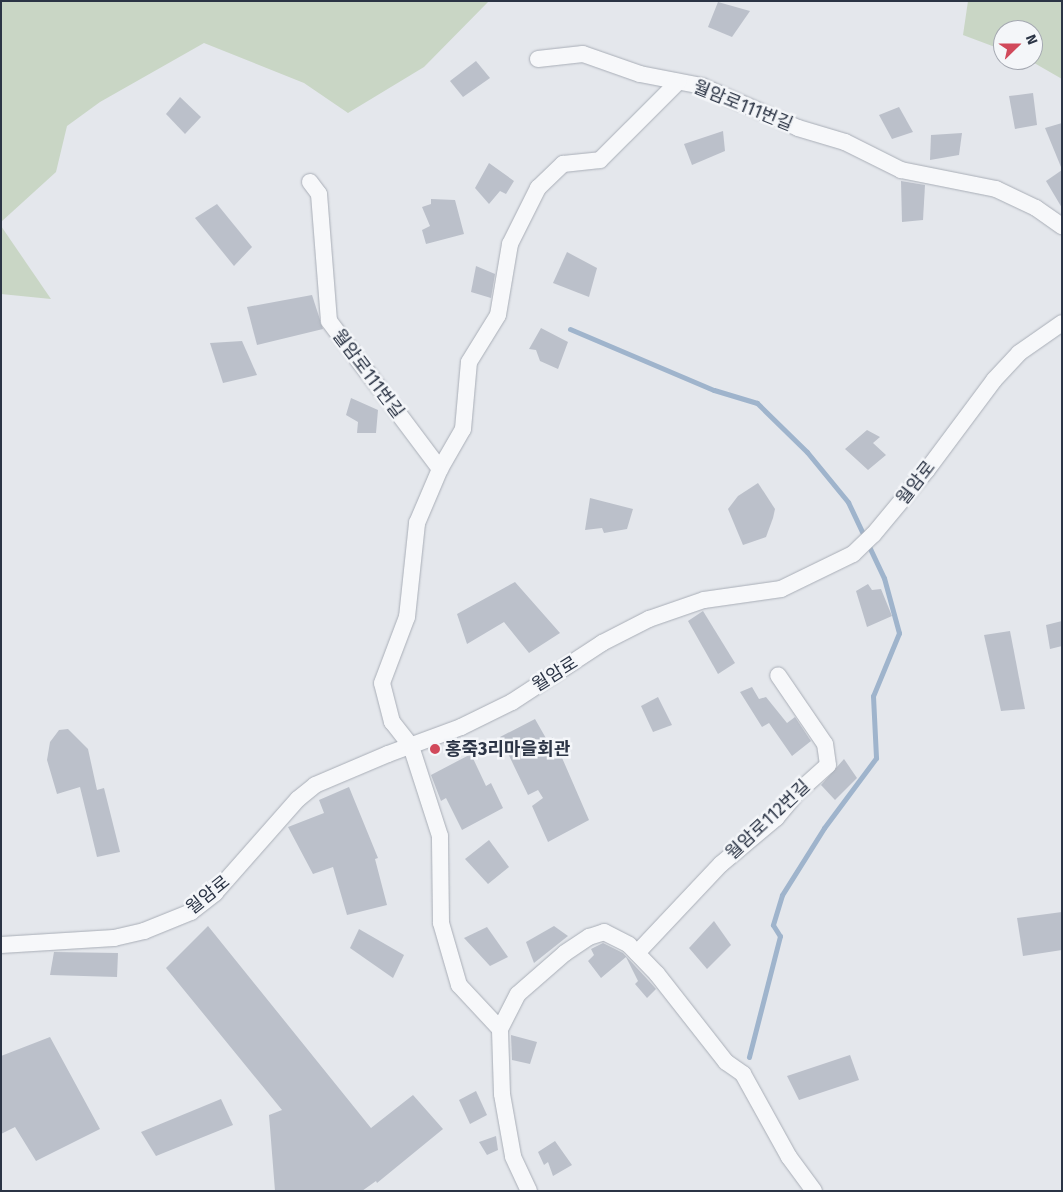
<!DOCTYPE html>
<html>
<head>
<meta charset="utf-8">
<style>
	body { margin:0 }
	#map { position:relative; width:1063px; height:1192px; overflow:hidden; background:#e4e7ec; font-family:"Fira Sans","Noto Sans KR",sans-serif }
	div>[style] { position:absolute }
	.green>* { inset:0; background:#c9d6c5 }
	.stream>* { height:5px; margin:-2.5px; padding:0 2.5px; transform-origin:2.5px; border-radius:2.5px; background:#9fb4cc }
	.building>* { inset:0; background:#bbc0ca }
	.roads { filter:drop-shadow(0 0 1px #a9aeb7) drop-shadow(0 0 1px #a9aeb7) }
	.minor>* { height:16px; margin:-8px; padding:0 8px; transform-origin:8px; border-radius:8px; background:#f7f8fa }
	.dots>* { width:14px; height:14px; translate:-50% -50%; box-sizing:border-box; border:2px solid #f4f6f9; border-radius:50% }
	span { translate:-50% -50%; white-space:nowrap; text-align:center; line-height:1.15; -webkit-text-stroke:5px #f4f6f9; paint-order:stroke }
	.street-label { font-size:18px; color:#2b3445 }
	.poi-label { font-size:18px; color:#2b3445; font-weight:700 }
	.left { translate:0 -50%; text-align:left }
	.frame { position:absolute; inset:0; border:2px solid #2b3445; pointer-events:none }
	.north { position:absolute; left:993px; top:20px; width:50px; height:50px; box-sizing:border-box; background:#f4f6f9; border:1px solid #a4a8b1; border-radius:50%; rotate:68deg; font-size:14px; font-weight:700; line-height:20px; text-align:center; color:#2b3445 }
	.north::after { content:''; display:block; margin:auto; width:18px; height:22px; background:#d1495b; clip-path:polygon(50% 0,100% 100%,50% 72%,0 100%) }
</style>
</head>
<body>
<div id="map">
	<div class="green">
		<div style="clip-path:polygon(1px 1px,489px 1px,424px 67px,348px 113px,304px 83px,204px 43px,100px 102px,67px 126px,56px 172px,1px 222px)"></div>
		<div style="clip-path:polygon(968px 1px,1062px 1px,1062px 79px,1029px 60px,1033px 60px,1033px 30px,1003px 30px,1003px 50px,963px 35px)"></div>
		<div style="clip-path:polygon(1px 226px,51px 299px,1px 294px)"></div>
	</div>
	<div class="stream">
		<div style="left:570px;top:329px;width:156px;rotate:23deg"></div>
		<div style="left:714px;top:390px;width:45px;rotate:16.8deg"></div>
		<div style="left:757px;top:403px;width:70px;rotate:44.4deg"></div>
		<div style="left:807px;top:452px;width:65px;rotate:50.6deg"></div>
		<div style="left:848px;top:502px;width:84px;rotate:64.7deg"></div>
		<div style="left:884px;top:578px;width:57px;rotate:74.7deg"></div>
		<div style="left:899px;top:633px;width:68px;rotate:112.4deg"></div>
		<div style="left:873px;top:696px;width:62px;rotate:87.2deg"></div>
		<div style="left:876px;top:758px;width:87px;rotate:126.6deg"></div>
		<div style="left:824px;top:828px;width:79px;rotate:122.1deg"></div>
		<div style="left:782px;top:895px;width:31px;rotate:107deg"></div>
		<div style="left:773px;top:925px;width:13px;rotate:58deg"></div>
		<div style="left:780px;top:936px;width:125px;rotate:104.4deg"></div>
	</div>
	<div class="building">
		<div style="clip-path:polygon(718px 2px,750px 11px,732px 37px,708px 27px)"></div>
		<div style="clip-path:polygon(476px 61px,490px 78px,463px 97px,450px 81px)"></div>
		<div style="clip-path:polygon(1033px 93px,1037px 125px,1015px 129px,1009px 96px)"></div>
		<div style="clip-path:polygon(180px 97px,201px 117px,185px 134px,166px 114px)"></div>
		<div style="clip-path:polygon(899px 107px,913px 132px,892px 139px,879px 115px)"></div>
		<div style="clip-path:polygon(1062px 123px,1062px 167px,1061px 167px,1045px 128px)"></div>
		<div style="clip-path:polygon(723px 131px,725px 151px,692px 165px,684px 144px)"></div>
		<div style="clip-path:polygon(962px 133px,959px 155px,930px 160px,931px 135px)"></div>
		<div style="clip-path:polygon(489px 163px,514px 181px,506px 194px,500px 191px,489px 204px,475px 188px)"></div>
		<div style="clip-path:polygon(1062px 170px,1062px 208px,1046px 181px)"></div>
		<div style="clip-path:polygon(901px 181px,925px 185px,923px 220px,902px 222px)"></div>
		<div style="clip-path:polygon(431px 199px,455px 200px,464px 234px,426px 244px,422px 230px,430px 226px,422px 207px,431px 204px)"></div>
		<div style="clip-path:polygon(217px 204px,252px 247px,234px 266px,195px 218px)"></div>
		<div style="clip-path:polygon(567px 252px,597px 268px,589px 297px,553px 283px)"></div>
		<div style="clip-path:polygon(476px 266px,495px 274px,491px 298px,471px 292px)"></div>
		<div style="clip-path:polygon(312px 295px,323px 329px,257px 345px,247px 307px)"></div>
		<div style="clip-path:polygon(541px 328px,568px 342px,558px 369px,540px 361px,536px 350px,529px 349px)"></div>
		<div style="clip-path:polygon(242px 341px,257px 375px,223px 383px,210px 343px)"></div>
		<div style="clip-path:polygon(351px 398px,378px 410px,376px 433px,357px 433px,358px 422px,346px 415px)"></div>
		<div style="clip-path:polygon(867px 430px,880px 437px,873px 443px,886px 455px,868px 470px,845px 449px)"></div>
		<div style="clip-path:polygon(758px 483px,775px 509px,773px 518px,766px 537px,743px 545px,728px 509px,738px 496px)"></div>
		<div style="clip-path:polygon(590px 498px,633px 509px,627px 529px,604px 533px,602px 528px,585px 530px)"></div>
		<div style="clip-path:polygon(515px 582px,560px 633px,529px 653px,504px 622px,467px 644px,457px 614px)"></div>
		<div style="clip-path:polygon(868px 584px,872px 590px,881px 589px,892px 616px,867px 627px,856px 591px)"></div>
		<div style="clip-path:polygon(703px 611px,735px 663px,718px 674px,688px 621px)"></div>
		<div style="clip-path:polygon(1062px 621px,1062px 646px,1050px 649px,1046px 625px)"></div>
		<div style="clip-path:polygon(1010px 631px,1025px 709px,1001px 711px,984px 635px)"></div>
		<div style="clip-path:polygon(752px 687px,759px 699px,766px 697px,787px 723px,795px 717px,811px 741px,792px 756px,769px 723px,762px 727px,740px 692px)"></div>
		<div style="clip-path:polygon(658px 697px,672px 725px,653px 732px,641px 706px)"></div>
		<div style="clip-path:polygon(535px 719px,547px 740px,553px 737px,589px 820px,548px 842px,532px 806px,543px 798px,538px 790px,528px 795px,500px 737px)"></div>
		<div style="clip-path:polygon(68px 729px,88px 749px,97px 790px,104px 788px,120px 852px,97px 857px,80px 787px,57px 794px,47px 760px,50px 742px,59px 730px)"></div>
		<div style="clip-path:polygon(471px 754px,486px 786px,491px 783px,503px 808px,462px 830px,446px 798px,441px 801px,431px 775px)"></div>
		<div style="clip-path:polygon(844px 759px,857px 778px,835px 800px,821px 785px)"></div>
		<div style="clip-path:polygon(349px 787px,378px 858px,375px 859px,387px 905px,347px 915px,333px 867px,313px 874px,288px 827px,324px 813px,319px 800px)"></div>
		<div style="clip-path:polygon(489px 840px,509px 867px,488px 884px,465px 859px)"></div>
		<div style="clip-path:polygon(1062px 912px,1062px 950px,1023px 956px,1017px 918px)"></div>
		<div style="clip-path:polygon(714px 921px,731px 945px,707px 969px,689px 948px)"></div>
		<div style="clip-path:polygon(208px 926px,371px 1128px,413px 1095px,443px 1129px,377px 1183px,376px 1181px,362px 1191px,275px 1191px,269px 1115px,282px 1110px,166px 968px)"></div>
		<div style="clip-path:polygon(554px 926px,568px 936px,534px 963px,526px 942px)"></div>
		<div style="clip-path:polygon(487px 927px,508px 957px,490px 966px,464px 938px)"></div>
		<div style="clip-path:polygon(359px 929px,404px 955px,393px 978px,350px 948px)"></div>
		<div style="clip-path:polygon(603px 943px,623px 953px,649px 981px,656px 989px,647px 998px,635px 984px,638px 981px,626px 957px,601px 978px,588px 961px,594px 955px,591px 949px)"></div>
		<div style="clip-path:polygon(54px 952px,118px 953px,117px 977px,50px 975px)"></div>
		<div style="clip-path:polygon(511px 1035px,537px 1042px,530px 1064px,512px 1060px)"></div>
		<div style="clip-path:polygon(50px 1037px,100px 1129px,36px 1161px,15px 1127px,1px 1134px,1px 1056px)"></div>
		<div style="clip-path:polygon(850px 1055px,859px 1080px,799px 1100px,787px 1076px)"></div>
		<div style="clip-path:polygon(476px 1091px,487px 1115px,470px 1124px,459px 1100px)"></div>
		<div style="clip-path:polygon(221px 1099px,233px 1125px,156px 1156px,141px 1132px)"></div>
		<div style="clip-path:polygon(496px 1136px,498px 1150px,487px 1155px,479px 1142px)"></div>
		<div style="clip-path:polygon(555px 1141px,572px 1165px,553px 1176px,548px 1162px,544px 1165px,538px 1152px)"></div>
	</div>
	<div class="roads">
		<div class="minor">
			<div style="left:538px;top:59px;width:45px;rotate:-6.3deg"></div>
			<div style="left:583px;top:54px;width:60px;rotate:19.3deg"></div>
			<div style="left:640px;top:74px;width:63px;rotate:11deg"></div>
			<div style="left:702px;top:86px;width:105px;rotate:23.6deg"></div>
			<div style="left:798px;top:128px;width:49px;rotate:16.6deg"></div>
			<div style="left:845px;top:142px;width:63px;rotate:26.6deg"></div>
			<div style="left:901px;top:170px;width:97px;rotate:11.3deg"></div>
			<div style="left:996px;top:189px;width:44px;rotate:25.4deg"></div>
			<div style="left:1036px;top:208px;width:32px;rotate:35deg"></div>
			<div style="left:310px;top:182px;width:15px;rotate:53deg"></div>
			<div style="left:319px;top:194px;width:127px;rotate:85.5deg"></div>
			<div style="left:329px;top:321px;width:185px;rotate:53.1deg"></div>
			<div style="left:1px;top:945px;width:113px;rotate:-3.5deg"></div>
			<div style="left:114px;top:938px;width:31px;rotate:-13deg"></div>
			<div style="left:144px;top:931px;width:51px;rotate:-22deg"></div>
			<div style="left:191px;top:912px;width:31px;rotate:-38deg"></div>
			<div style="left:215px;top:893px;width:125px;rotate:-48.6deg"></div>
			<div style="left:298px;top:799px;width:22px;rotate:-39deg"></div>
			<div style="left:315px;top:785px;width:79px;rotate:-23deg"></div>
			<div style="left:388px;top:754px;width:78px;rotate:-20.3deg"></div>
			<div style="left:461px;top:727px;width:57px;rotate:-26.1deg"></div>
			<div style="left:512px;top:702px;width:108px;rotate:-33.2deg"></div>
			<div style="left:602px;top:643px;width:53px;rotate:-27.1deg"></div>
			<div style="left:649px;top:619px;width:58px;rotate:-19.1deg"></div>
			<div style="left:704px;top:600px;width:78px;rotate:-8.1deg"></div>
			<div style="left:781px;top:589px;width:80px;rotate:-25.9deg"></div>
			<div style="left:853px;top:554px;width:28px;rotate:-44deg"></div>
			<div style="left:873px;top:535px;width:85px;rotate:-50.3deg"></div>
			<div style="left:927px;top:470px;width:112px;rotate:-53.3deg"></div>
			<div style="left:994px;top:380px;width:37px;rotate:-47deg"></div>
			<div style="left:1019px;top:353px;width:52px;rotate:-34.9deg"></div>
			<div style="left:637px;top:953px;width:122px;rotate:-46.7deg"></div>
			<div style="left:721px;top:864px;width:72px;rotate:-39.9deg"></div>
			<div style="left:776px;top:818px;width:34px;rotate:-50deg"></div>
			<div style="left:798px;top:792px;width:40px;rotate:-42deg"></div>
			<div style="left:828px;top:765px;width:21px;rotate:-98deg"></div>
			<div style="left:825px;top:744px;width:83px;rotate:-124.3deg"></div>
			<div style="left:500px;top:1029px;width:39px;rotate:-63deg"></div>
			<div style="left:518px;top:994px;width:62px;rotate:-41.1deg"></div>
			<div style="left:565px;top:953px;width:29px;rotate:-34deg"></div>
			<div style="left:589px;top:937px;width:16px;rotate:-18deg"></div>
			<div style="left:604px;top:932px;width:28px;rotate:27deg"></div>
			<div style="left:629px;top:945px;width:40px;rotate:46deg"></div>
			<div style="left:657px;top:974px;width:112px;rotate:51.9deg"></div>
			<div style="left:726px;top:1062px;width:21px;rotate:35deg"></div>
			<div style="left:743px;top:1074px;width:95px;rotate:61deg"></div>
			<div style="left:789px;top:1157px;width:42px;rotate:53.7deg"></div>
			<div style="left:529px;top:1191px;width:38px;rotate:-115deg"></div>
			<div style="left:513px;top:1156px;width:63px;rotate:-100.1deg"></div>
			<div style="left:502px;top:1094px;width:65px;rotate:-91.8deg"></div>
			<div style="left:500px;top:1029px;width:60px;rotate:-133deg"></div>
			<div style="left:459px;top:985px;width:65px;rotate:-106.2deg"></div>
			<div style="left:441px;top:923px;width:87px;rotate:-90.7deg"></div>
			<div style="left:440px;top:836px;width:95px;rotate:-107.9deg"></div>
			<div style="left:411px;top:746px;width:31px;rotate:-128deg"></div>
			<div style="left:392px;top:722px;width:40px;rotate:-104.4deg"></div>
			<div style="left:382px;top:683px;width:71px;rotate:-69.3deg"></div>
			<div style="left:407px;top:617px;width:95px;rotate:-83.9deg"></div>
			<div style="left:417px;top:523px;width:59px;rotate:-66.9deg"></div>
			<div style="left:440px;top:469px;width:46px;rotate:-60.1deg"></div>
			<div style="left:463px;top:429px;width:67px;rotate:-84.9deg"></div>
			<div style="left:469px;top:362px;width:55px;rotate:-58.3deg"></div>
			<div style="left:498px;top:315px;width:72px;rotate:-80.4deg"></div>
			<div style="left:510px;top:244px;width:63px;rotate:-63.4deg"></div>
			<div style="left:538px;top:188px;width:35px;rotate:-44deg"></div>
			<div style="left:563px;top:164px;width:37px;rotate:-6deg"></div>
			<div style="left:600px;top:160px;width:110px;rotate:-45deg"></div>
		</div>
	</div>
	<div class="dots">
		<div style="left:435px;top:749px;background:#d1495b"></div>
	</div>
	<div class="street-label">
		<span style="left:743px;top:106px;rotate:22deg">월암로111번길</span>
		<span style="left:368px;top:374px;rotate:53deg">월암로111번길</span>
		<span style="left:916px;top:483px;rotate:-52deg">월암로</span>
		<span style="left:555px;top:674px;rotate:-32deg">월암로</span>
		<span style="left:768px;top:820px;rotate:-43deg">월암로112번길</span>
		<span style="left:208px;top:895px;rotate:-39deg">월암로</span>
	</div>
	<div class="poi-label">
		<span class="left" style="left:445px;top:749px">홍죽3리마을회관</span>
	</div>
	<div class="frame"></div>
	<div class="north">N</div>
</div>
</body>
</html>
